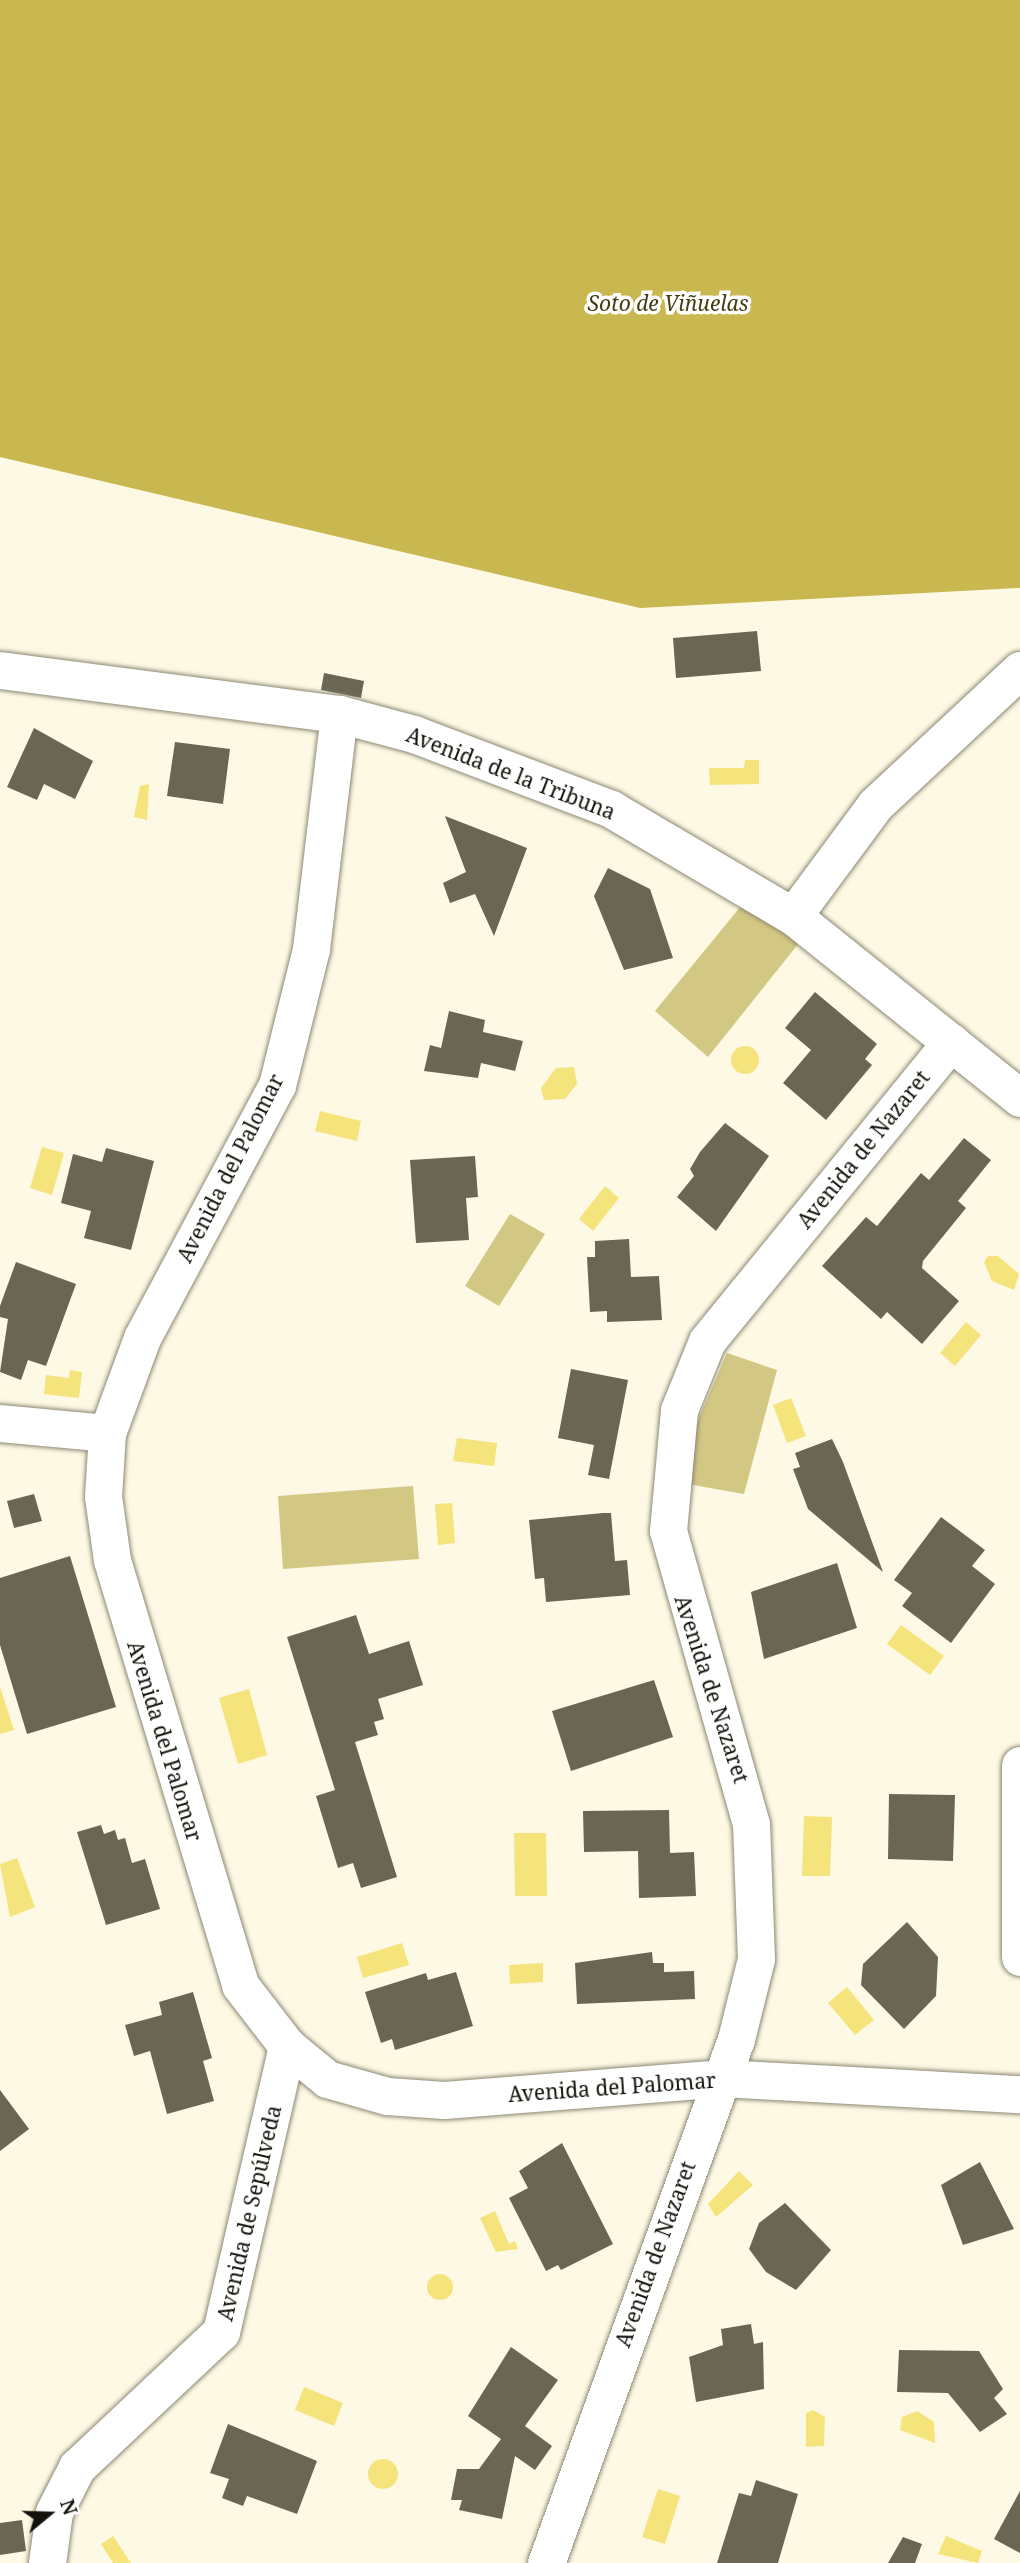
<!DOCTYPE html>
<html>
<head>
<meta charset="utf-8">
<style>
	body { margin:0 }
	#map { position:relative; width:1020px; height:2563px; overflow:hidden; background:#fdf9e4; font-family:"Noto Serif",serif }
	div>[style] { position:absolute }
	.green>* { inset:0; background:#d3c784 }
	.forest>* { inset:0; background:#c9b74f }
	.water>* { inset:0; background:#f5e37c }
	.round { border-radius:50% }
	.building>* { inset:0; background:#6a6654 }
	.roads { filter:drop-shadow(0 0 2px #8c8875) drop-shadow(0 0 2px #8c8875) }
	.minor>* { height:37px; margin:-18.5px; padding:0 18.5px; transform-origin:18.5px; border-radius:18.5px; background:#fff }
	span { translate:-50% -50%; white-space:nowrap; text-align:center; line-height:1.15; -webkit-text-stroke:7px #fff; paint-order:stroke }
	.park-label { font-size:21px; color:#443d11; font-style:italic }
	.street-label { font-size:21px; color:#14130b }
	.north { position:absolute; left:14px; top:2479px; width:70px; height:70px; -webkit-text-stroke:5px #fff; paint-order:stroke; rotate:71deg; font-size:19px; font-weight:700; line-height:28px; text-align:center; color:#14130b }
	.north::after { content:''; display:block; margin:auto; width:24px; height:32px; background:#14130b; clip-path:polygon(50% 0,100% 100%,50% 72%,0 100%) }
</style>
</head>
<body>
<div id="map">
	<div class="green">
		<div style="clip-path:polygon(741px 906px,799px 943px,708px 1057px,655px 1011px)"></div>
		<div style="clip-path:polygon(510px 1214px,545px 1234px,499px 1306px,465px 1286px)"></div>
		<div style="clip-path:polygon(727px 1353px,777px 1370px,744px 1494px,688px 1484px,696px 1425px)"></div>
		<div style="clip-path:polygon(413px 1486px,419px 1559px,283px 1569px,278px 1496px)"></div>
	</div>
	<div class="forest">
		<div style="clip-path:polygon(0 0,1020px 0,1020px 588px,640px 608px,0 457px)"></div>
	</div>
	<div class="water">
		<div style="clip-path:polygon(745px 760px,759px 760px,759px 784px,710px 785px,709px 768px,744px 768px)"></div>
		<div style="clip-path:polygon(149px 784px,147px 820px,134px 817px,140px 786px)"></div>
		<div class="round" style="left:731px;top:1046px;width:28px;height:28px"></div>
		<div style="clip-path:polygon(574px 1067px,577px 1084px,565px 1099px,544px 1100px,541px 1088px,556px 1068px)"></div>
		<div style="clip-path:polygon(320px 1111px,361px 1121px,357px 1141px,315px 1131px)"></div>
		<div style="clip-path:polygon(42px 1147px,64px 1153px,52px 1195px,30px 1188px)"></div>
		<div style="clip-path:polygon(605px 1186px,619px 1198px,593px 1231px,579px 1219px)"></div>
		<div style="clip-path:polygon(988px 1256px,998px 1256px,1019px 1274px,1014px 1290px,992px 1281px,984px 1262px)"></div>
		<div style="clip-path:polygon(966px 1322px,981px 1335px,955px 1366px,940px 1353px)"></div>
		<div style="clip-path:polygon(70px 1370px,82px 1372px,79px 1398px,44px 1394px,46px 1375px,69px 1378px)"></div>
		<div style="clip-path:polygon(791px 1398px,806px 1436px,787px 1443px,773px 1405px)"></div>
		<div style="clip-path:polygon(457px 1438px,497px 1443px,494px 1466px,453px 1461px)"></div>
		<div style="clip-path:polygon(452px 1503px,455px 1543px,438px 1545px,435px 1504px)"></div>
		<div style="clip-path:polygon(901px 1625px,944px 1656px,930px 1675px,887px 1644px)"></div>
		<div style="clip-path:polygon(0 1687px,14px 1730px,0 1734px)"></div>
		<div style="clip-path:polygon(249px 1689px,267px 1755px,238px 1764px,219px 1698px)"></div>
		<div style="clip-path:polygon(804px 1816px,832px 1817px,830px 1876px,802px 1876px)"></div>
		<div style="clip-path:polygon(514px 1833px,546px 1833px,547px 1896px,515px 1896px)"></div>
		<div style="clip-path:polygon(17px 1858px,35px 1907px,10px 1917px,0 1864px)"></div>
		<div style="clip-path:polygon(402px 1943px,409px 1965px,363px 1978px,357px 1957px)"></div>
		<div style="clip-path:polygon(543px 1963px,543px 1982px,510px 1984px,509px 1965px)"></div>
		<div style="clip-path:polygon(847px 1987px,874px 2020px,855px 2035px,828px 2003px)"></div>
		<div style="clip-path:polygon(739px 2171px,753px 2185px,716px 2217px,708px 2204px)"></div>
		<div style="clip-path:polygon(495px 2211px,509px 2244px,515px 2241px,518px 2249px,496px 2252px,480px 2218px)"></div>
		<div class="round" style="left:427px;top:2274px;width:26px;height:26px"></div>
		<div style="clip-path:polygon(304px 2387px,343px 2403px,334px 2426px,295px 2410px)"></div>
		<div style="clip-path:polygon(813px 2410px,825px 2417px,824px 2446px,806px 2447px,806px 2413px)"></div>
		<div style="clip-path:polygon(917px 2411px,934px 2422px,935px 2443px,900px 2430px,902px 2417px)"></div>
		<div class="round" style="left:368px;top:2459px;width:30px;height:30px"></div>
		<div style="clip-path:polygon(658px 2489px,680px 2496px,665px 2544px,642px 2537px)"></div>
		<div style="clip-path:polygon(113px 2536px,131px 2563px,113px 2563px,101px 2544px)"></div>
		<div style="clip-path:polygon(946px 2536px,982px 2551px,978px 2563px,938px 2554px)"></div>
	</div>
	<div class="building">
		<div style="clip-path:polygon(757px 631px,761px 671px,676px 678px,673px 638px)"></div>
		<div style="clip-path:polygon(324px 673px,364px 681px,361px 698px,321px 690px)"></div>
		<div style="clip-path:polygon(34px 728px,93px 761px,75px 799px,44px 784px,37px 800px,7px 787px)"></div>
		<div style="clip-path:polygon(175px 742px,230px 749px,223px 804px,167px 796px)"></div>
		<div style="clip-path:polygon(445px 816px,527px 848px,494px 936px,475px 894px,450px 903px,443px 883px,466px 872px)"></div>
		<div style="clip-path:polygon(608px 868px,650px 889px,673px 958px,624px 970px,594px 896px)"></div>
		<div style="clip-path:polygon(815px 992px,877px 1044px,865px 1059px,872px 1065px,826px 1120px,783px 1083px,811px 1050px,785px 1028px)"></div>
		<div style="clip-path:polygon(449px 1011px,485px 1020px,483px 1032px,523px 1041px,515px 1071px,481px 1063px,478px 1078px,424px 1071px,430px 1045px,441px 1048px)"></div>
		<div style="clip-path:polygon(725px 1123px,769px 1156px,716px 1231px,677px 1197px,694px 1176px,690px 1169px,700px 1152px)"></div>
		<div style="clip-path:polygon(964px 1138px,991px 1160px,958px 1201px,966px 1208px,923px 1261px,922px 1268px,959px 1301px,922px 1344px,887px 1312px,881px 1319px,822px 1266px,866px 1217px,877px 1226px,921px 1173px,929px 1180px)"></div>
		<div style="clip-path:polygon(106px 1148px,154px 1161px,131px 1250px,84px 1238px,91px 1211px,61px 1203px,73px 1154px,102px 1162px)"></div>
		<div style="clip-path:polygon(475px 1156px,478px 1197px,466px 1198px,469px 1240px,416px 1243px,410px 1160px)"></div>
		<div style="clip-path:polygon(629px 1239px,631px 1277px,659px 1276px,662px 1320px,607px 1322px,607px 1311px,590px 1312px,587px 1257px,595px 1257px,595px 1241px)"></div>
		<div style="clip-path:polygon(16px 1262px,76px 1284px,46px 1366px,28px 1360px,21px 1380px,0 1372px,8px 1319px,0 1317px,0 1306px)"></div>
		<div style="clip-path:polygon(571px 1369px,628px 1380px,609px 1479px,588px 1475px,594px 1445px,558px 1438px)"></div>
		<div style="clip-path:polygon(832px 1439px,843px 1462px,883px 1572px,808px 1509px,793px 1469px,800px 1467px,795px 1453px)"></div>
		<div style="clip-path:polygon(34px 1494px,42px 1521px,14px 1528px,7px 1501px)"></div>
		<div style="clip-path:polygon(603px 1513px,611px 1513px,615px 1561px,627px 1560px,630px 1595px,546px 1602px,544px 1578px,535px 1579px,529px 1520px)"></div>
		<div style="clip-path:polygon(941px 1517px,985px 1550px,972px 1566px,995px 1584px,951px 1643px,902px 1606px,912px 1593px,894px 1580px)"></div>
		<div style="clip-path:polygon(70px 1556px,116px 1707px,27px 1734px,0 1645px,0 1578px)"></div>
		<div style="clip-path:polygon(837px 1563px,857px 1628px,764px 1659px,751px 1592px)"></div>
		<div style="clip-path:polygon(356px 1615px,369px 1654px,409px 1641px,423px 1685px,378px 1699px,384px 1719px,374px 1722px,378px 1735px,355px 1742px,397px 1877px,361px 1888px,353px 1863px,338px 1868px,316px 1796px,335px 1790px,287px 1637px)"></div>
		<div style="clip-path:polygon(654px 1680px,673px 1737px,571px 1771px,552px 1711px)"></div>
		<div style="clip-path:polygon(889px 1794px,955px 1795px,953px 1861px,888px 1859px)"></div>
		<div style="clip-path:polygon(669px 1810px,670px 1853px,694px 1852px,696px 1896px,639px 1898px,638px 1851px,584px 1852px,583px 1811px)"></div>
		<div style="clip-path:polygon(101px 1825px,104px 1834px,115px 1830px,118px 1840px,125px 1838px,132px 1863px,145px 1859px,160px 1909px,106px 1925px,77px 1832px)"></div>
		<div style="clip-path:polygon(907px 1922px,938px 1957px,936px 1996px,904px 2029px,861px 1985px,863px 1964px)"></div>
		<div style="clip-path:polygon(652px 1952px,653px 1963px,664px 1963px,664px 1972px,694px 1971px,695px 1999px,577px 2004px,575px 1963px)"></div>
		<div style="clip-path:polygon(456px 1972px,473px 2026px,395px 2050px,392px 2039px,381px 2043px,365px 1992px,426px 1973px,428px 1980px)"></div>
		<div style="clip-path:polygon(193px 1992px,212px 2058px,203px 2061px,214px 2101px,167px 2114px,150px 2051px,134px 2056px,125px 2025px,162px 2015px,159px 2002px)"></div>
		<div style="clip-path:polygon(0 2090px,29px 2129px,0 2151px)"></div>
		<div style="clip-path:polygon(562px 2143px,613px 2244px,561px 2270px,558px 2265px,546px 2271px,509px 2198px,528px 2188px,519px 2171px)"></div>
		<div style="clip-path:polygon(980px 2162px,1014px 2229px,963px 2245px,941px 2185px)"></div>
		<div style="clip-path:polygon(785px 2203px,831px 2250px,796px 2290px,766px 2272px,749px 2249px,759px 2223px)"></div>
		<div style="clip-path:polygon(751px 2324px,754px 2344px,763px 2342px,764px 2389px,696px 2402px,689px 2357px,723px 2345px,721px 2329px)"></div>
		<div style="clip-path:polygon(511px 2347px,558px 2380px,525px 2426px,552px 2446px,535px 2470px,515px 2456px,502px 2519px,459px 2510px,462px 2500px,451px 2500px,457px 2469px,479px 2469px,501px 2439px,468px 2416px)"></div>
		<div style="clip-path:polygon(899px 2350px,979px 2351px,1003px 2389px,994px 2398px,1007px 2414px,980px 2432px,948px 2393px,897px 2392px)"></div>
		<div style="clip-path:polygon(228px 2424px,317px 2461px,297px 2514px,247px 2496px,243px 2506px,222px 2498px,229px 2479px,210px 2473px)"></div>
		<div style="clip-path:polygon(756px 2480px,798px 2494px,778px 2563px,717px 2563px,739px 2493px,751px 2496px)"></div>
		<div style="clip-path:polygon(1020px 2491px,1020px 2553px,994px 2539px)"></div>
		<div style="clip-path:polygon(22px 2520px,26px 2551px,0 2555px,0 2523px)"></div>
		<div style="clip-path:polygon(903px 2537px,922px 2544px,915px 2563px,888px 2563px)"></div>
	</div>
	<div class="roads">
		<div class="minor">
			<div style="left:0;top:670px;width:342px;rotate:7.4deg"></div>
			<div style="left:339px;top:714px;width:78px;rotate:14.9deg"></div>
			<div style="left:414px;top:734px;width:211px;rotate:20.8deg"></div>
			<div style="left:611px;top:809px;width:211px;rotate:30.5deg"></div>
			<div style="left:793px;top:916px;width:291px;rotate:38.7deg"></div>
			<div style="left:339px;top:714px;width:237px;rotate:96.8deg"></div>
			<div style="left:311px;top:949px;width:140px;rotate:104deg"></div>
			<div style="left:277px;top:1085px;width:287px;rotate:118.1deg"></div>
			<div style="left:142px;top:1338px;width:101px;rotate:110.2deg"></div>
			<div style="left:107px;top:1433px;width:63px;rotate:93.6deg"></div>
			<div style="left:103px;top:1496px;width:65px;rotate:82deg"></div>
			<div style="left:112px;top:1560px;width:444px;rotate:73.2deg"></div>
			<div style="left:240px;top:1985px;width:77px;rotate:52.4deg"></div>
			<div style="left:287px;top:2046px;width:52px;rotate:39.5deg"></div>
			<div style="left:327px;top:2079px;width:62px;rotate:15.8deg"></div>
			<div style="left:387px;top:2096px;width:57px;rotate:4deg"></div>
			<div style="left:444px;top:2100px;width:278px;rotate:-4.5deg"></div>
			<div style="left:721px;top:2078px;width:299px;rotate:3.1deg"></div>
			<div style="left:793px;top:916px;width:138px;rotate:-53.5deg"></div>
			<div style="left:875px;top:805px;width:198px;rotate:-43deg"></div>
			<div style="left:0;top:1423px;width:107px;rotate:5.3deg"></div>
			<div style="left:1020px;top:1765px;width:192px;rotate:90deg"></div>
			<div style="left:47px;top:2563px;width:51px;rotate:-82.2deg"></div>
			<div style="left:54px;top:2512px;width:51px;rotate:-62.9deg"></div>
			<div style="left:77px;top:2467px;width:197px;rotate:-43.2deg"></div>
			<div style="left:221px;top:2332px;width:294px;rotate:-77deg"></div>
			<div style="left:546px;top:2563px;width:557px;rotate:-70.07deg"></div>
			<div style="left:736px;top:2039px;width:82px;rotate:-76deg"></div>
			<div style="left:756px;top:1959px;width:135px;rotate:-92.1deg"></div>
			<div style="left:751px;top:1824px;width:305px;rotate:-105.8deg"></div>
			<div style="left:668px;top:1531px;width:121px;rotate:-84.8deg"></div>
			<div style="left:679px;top:1410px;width:74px;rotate:-67.9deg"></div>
			<div style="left:707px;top:1341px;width:386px;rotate:-50.8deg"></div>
		</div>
	</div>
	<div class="park-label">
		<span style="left:668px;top:303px">Soto de Viñuelas</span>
	</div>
	<div class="street-label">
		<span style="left:511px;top:773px;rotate:21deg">Avenida de la Tribuna</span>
		<span style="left:863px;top:1149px;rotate:-51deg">Avenida de Nazaret</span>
		<span style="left:230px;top:1168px;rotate:-63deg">Avenida del Palomar</span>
		<span style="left:712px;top:1689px;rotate:72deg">Avenida de Nazaret</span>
		<span style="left:165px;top:1741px;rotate:73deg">Avenida del Palomar</span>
		<span style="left:612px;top:2087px;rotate:-4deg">Avenida del Palomar</span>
		<span style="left:249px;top:2213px;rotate:-77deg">Avenida de Sepúlveda</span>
		<span style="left:655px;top:2254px;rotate:-70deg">Avenida de Nazaret</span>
	</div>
	<div class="north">N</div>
</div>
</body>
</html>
